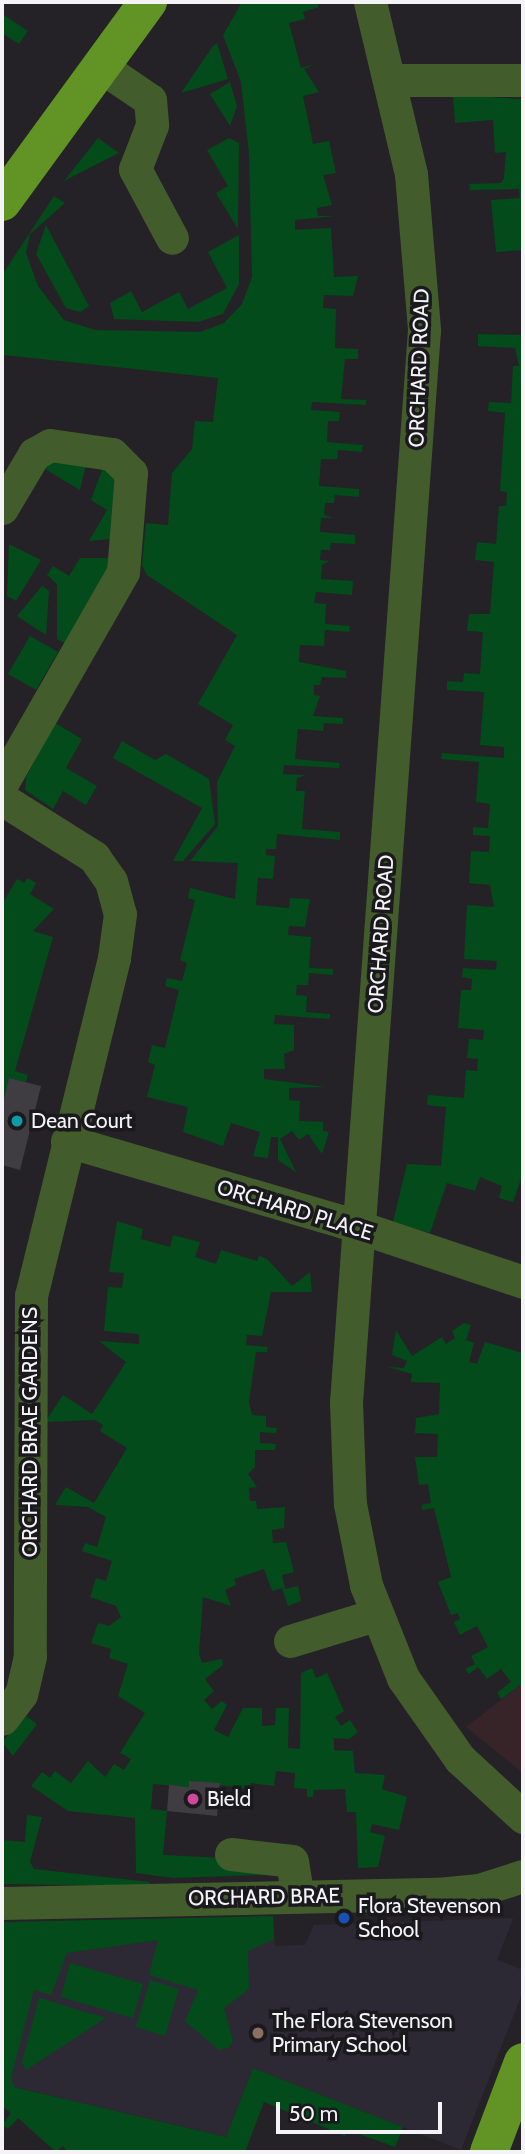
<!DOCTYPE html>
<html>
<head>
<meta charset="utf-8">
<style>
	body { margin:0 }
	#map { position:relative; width:525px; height:2154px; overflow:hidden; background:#242227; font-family:Cabin,sans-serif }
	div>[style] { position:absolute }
	.commercial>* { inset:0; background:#372429 }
	.built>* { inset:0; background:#2d2934 }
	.green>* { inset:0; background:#034b1a }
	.building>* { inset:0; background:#3f3d42 }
	.minor>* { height:33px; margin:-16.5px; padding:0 16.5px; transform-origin:16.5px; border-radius:16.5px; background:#435c2c }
	.major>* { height:38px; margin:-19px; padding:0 19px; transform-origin:19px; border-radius:19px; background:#619325 }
	.dots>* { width:19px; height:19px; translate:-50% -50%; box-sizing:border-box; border:4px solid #1a191d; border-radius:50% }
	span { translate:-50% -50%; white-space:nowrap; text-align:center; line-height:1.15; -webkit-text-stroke:7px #1a191d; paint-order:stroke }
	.street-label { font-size:21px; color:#f4f3f6 }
	.poi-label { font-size:21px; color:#f4f3f6 }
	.left { translate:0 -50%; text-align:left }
	.frame { position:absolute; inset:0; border:4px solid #f4f3f6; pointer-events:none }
	.scale { position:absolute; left:276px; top:2102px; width:166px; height:32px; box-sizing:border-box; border:4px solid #f4f3f6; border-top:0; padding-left:9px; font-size:21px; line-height:24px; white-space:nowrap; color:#f4f3f6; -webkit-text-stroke:5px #1a191d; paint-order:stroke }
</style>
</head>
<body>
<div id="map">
	<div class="commercial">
		<div style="clip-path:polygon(523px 1683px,523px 1773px,466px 1727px)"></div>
	</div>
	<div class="built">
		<div style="clip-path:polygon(273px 1916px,275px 1946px,305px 1945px,314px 1925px,513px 1918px,497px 1960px,523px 1970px,523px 1991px,461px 2150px,253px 2068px,226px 2137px,2px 2084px,39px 1922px)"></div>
	</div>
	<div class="green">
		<div style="clip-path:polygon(242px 2px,317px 2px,319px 7px,303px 12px,305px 19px,289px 23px,301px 68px,316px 64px,304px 69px,319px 92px,303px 96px,313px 144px,329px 141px,336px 173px,323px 175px,332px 205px,317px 208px,318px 216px,335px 216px,295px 220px,295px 230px,331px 228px,334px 277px,358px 276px,353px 296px,324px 295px,323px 308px,336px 309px,335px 348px,358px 349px,358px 359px,345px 359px,341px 399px,366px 400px,366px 405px,312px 402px,311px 410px,340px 412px,339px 421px,328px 421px,327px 442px,363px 445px,362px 452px,338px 450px,337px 459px,321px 459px,319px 486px,359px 489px,359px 497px,335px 495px,334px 503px,325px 503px,324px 515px,333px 518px,321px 518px,320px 532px,355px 535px,355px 544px,331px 543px,330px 550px,321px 550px,320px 560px,329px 561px,322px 565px,321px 579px,353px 581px,352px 595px,316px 592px,314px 603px,326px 604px,325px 624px,350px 626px,349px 632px,325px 630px,324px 646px,300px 645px,299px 662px,346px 671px,346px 678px,322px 677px,320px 685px,314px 685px,314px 695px,320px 696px,313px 716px,343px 718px,343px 724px,324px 723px,323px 731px,298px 729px,295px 759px,340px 763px,339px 768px,284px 765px,283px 774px,306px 775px,297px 778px,296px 791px,305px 791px,302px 829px,340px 832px,340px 840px,277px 834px,276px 849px,266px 849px,266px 855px,275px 856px,273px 879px,258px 878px,256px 905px,289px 908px,290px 898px,310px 899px,305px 927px,289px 926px,288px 935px,311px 937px,309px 968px,333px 969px,333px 975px,309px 973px,308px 985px,297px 985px,296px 995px,307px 996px,306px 1012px,330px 1014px,330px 1019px,275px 1015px,274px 1024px,294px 1025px,294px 1050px,284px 1054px,285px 1069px,264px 1069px,264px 1079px,326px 1087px,289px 1088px,289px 1100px,300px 1101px,299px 1121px,323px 1122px,323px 1131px,329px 1132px,322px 1154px,308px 1134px,299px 1140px,292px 1131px,280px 1139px,296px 1172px,278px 1160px,278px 1137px,271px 1137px,268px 1158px,253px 1156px,260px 1132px,231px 1123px,223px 1146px,183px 1132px,188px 1107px,147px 1097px,155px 1065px,148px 1062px,152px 1045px,165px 1048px,179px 990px,165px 986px,167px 978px,182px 981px,187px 963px,180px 960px,195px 900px,188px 898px,190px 888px,235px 899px,238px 863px,190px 861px,218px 826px,217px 782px,235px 746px,225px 740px,233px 725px,198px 704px,237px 635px,147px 575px,142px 565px,146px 523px,168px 525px,172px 473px,192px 449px,195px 421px,213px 422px,218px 378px,4px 355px,2px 349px,2px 275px,54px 196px,65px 203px,30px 234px,26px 253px,38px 286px,64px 320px,95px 330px,200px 332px,224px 323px,242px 304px,252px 277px,249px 154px,241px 82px,223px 35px)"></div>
		<div style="clip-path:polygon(2px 7px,4px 15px,28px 31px,19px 44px,2px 33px)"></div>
		<div style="clip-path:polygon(217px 43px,228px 79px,181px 93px,213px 46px)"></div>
		<div style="clip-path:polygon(230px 82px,237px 106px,230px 126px,210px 94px)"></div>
		<div style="clip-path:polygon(453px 95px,523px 99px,523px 250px,496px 252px,491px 200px,520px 198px,519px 189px,470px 190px,469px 184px,501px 183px,504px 178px,506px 152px,495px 153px,493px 120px,455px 123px)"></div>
		<div style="clip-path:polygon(98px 138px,119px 153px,64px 181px)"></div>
		<div style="clip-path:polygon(229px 138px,239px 143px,238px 229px,216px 193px,228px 186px,207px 150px)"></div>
		<div style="clip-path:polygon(46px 225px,89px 306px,80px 312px,66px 308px,36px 254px)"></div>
		<div style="clip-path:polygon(239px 235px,239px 284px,223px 314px,198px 322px,114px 319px,110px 303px,131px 291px,142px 312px,179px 292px,188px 309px,227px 288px,208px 252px)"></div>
		<div style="clip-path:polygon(478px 334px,523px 335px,523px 1173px,513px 1202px,499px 1198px,502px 1186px,480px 1177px,475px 1191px,447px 1183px,430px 1233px,393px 1222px,407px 1164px,441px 1166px,446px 1107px,427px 1105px,428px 1095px,464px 1098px,466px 1070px,477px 1071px,478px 1059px,467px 1058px,469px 1039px,483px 1040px,484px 1030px,458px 1028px,461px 990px,471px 990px,472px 979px,462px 977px,463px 968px,496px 970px,497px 961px,464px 959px,467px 905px,494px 907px,490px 885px,469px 883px,471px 851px,489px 852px,490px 836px,473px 835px,473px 827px,488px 828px,490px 804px,476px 802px,479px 762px,441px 759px,442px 753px,504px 758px,504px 747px,480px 745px,484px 692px,447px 690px,447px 681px,463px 682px,464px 673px,480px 674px,483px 632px,467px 631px,469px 614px,490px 614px,494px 562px,475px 560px,477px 542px,496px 544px,499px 506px,506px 506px,507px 492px,500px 491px,505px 413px,488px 411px,489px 402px,511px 403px,513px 366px,519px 366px,515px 348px,478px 346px)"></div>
		<div style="clip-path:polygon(44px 461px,86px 465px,80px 490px,40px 466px)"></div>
		<div style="clip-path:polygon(104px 465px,114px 470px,120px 538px,89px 541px,107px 510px,91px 500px)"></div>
		<div style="clip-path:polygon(9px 544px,41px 560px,16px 601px,7px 596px)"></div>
		<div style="clip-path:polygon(80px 558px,115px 558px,68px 645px,57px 639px,57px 584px,47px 575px,53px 566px,69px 576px)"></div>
		<div style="clip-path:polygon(42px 586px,49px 591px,46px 635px,17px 616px)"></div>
		<div style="clip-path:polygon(30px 636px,58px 652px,36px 690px,8px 674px)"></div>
		<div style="clip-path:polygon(55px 723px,82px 739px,66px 768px,97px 786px,86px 805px,63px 791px,53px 809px,25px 790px,26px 777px)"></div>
		<div style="clip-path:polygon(122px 741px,155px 760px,166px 754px,209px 779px,215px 824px,183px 861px,173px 861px,202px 808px,113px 758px)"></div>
		<div style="clip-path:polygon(28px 878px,36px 883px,30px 894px,54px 909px,33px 931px,53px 937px,15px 1071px,28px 1075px,26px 1082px,9px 1078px,2px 1106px,2px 904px,17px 879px,24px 883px)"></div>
		<div style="clip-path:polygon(117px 1221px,143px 1229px,141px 1239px,170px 1247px,173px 1235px,200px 1242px,195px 1257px,216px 1264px,221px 1250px,257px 1261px,259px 1256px,267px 1259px,292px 1286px,310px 1272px,312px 1292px,271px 1292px,262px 1336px,247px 1335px,246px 1345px,268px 1347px,267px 1352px,256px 1352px,249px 1402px,252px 1415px,266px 1416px,266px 1427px,277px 1428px,276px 1433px,260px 1432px,260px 1443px,276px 1444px,275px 1450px,255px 1450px,255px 1467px,248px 1474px,257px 1487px,249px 1488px,250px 1501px,256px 1501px,257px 1509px,285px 1507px,284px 1528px,272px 1530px,273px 1543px,286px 1542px,294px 1572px,282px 1575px,285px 1589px,298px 1586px,301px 1601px,288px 1606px,282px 1588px,272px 1591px,264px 1569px,234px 1579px,236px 1585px,225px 1590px,231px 1606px,203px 1597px,199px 1654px,202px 1663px,222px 1659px,223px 1665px,205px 1679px,214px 1691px,204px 1700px,212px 1709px,222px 1701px,227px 1705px,214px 1730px,228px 1737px,243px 1708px,262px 1708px,262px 1726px,275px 1725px,276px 1708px,289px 1708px,288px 1748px,300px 1749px,301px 1673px,312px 1668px,316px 1678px,327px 1673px,344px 1711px,335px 1717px,341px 1726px,350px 1720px,358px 1732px,349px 1739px,334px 1738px,334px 1750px,353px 1751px,355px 1773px,385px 1775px,382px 1789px,407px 1797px,399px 1830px,372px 1824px,370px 1832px,385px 1836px,378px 1867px,358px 1868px,356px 1812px,347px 1812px,345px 1789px,314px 1790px,313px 1797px,307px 1797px,307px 1789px,294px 1788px,295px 1773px,276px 1771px,274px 1786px,251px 1783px,250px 1789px,190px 1781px,189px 1787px,153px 1784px,151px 1809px,167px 1811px,163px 1855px,226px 1858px,288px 1874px,173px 1878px,136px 1873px,135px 1818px,68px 1811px,31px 1786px,42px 1772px,50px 1778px,55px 1771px,71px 1783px,88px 1761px,105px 1777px,114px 1764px,124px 1770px,131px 1759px,120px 1753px,145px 1713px,118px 1696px,128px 1664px,109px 1658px,111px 1649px,91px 1643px,98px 1623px,109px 1626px,121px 1617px,116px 1606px,90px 1597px,96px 1578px,106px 1581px,112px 1561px,82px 1551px,85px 1543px,97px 1547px,106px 1517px,88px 1507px,55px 1505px,66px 1487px,94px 1503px,127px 1448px,100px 1431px,103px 1425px,95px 1420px,45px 1422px,63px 1395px,92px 1414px,108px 1390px,126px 1362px,99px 1341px,139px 1344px,139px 1334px,104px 1331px,108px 1287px,122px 1288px,124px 1273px,109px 1272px)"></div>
		<div style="clip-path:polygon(464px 1323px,471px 1325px,466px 1340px,474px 1343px,469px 1362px,477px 1364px,485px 1342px,523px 1353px,523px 1683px,501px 1699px,497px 1693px,511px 1682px,501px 1669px,487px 1679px,478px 1667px,469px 1674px,465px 1669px,475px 1664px,471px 1656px,488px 1647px,477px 1626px,460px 1635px,454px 1622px,460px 1619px,458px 1613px,451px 1615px,438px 1582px,451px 1577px,434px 1508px,422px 1510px,422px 1505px,431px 1503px,428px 1484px,419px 1485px,415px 1457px,437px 1457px,438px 1434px,415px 1433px,416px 1418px,439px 1414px,440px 1383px,411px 1382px,412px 1374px,388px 1367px,404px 1368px,407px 1361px,392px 1355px,396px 1330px,412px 1356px,442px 1337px,446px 1344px,455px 1338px,452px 1331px)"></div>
		<div style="clip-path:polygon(26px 1716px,37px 1724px,13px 1756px,2px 1742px)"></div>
		<div style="clip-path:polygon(27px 1815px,42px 1817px,30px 1862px,34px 1869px,150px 1882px,150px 1886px,2px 1884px,2px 1840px,25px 1842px)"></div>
		<div style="clip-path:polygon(273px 1916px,274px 1939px,248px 1951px,249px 1989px,224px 2008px,233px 2042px,228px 2048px,219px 2050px,185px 2021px,198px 1990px,149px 1975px,158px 1940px,67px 1953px,51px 1995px,34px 1990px,11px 2078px,14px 2087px,226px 2137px,253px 2068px,403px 2127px,395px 2147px,348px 2130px,345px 2136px,264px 2102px,245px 2152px,68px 2152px,63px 2146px,56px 2152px,18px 2118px,8px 2129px,2px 2125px,11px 2113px,2px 2106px,2px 1922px)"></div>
		<div style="clip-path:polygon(70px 1963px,143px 1984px,133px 2018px,61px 1997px)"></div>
		<div style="clip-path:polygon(150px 1980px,179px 1989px,165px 2036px,136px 2027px)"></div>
		<div style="clip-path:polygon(39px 1998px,106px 2018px,26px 2070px,22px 2062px)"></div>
	</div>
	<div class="building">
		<div style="clip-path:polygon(9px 1078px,41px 1086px,20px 1170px,2px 1165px,2px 1106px)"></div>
		<div style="clip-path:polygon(189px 1781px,220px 1783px,217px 1816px,167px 1811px,169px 1785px,189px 1787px)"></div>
	</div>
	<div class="minor">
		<div style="left:370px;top:2px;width:177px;rotate:76.6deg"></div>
		<div style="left:411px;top:174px;width:157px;rotate:85.2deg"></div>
		<div style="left:424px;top:330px;width:1075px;rotate:94.16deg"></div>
		<div style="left:346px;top:1402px;width:102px;rotate:87.8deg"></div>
		<div style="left:350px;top:1504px;width:83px;rotate:78.8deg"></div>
		<div style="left:366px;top:1585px;width:100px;rotate:68.3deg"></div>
		<div style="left:403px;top:1678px;width:99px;rotate:54.9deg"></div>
		<div style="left:460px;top:1759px;width:86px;rotate:42.6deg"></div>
		<div style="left:103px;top:68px;width:57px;rotate:34.2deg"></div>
		<div style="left:150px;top:100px;width:25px;rotate:85deg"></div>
		<div style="left:152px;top:125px;width:47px;rotate:111.1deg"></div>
		<div style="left:135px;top:169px;width:78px;rotate:61.8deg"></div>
		<div style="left:390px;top:80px;width:133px"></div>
		<div style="left:2px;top:508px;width:63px;rotate:-59.3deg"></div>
		<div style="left:34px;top:454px;width:18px;rotate:-29deg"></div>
		<div style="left:50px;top:445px;width:63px;rotate:8.3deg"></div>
		<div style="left:112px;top:454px;width:27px;rotate:45deg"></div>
		<div style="left:131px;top:473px;width:99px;rotate:94.6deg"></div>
		<div style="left:123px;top:572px;width:243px;rotate:119.8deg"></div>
		<div style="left:2px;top:799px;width:109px;rotate:32.2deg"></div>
		<div style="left:94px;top:857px;width:29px;rotate:55deg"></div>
		<div style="left:111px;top:881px;width:34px;rotate:75deg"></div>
		<div style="left:120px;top:914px;width:44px;rotate:97.8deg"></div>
		<div style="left:114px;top:958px;width:347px;rotate:103.8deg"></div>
		<div style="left:31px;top:1295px;width:361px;rotate:90.2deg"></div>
		<div style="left:30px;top:1656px;width:39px;rotate:103deg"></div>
		<div style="left:21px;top:1694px;width:31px;rotate:127deg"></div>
		<div style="left:67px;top:1141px;width:285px;rotate:16.3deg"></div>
		<div style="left:341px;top:1221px;width:192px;rotate:18.5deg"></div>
		<div style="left:290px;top:1641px;width:89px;rotate:-17deg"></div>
		<div style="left:231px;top:1854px;width:61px;rotate:6.5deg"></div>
		<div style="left:292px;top:1861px;width:36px;rotate:81deg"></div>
		<div style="left:2px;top:1903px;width:436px;rotate:-1.2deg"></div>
		<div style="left:438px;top:1894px;width:41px;rotate:-5.6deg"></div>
		<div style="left:479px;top:1890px;width:46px;rotate:-17.7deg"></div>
	</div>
	<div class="major">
		<div style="left:2px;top:202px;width:248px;rotate:-53.9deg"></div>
		<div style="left:489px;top:2152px;width:96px;rotate:-69.3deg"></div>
	</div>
	<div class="dots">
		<div style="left:17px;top:1121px;background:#0f9aa8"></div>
		<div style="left:193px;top:1799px;background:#d1479c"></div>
		<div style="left:344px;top:1918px;background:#1a4fb4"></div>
		<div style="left:258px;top:2033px;background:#8d6e63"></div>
	</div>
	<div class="street-label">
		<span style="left:419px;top:368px;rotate:-88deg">ORCHARD ROAD</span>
		<span style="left:381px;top:934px;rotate:-86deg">ORCHARD ROAD</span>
		<span style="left:295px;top:1210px;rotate:17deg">ORCHARD PLACE</span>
		<span style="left:30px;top:1432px;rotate:-90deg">ORCHARD BRAE GARDENS</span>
		<span style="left:264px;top:1897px;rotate:-1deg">ORCHARD BRAE</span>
	</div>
	<div class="poi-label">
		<span class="left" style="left:31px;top:1121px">Dean Court</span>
		<span class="left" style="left:207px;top:1799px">Bield</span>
		<span class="left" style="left:358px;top:1918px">Flora Stevenson<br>School</span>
		<span class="left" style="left:272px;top:2033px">The Flora Stevenson<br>Primary School</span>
	</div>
	<div class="frame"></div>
	<div class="scale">50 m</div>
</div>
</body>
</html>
